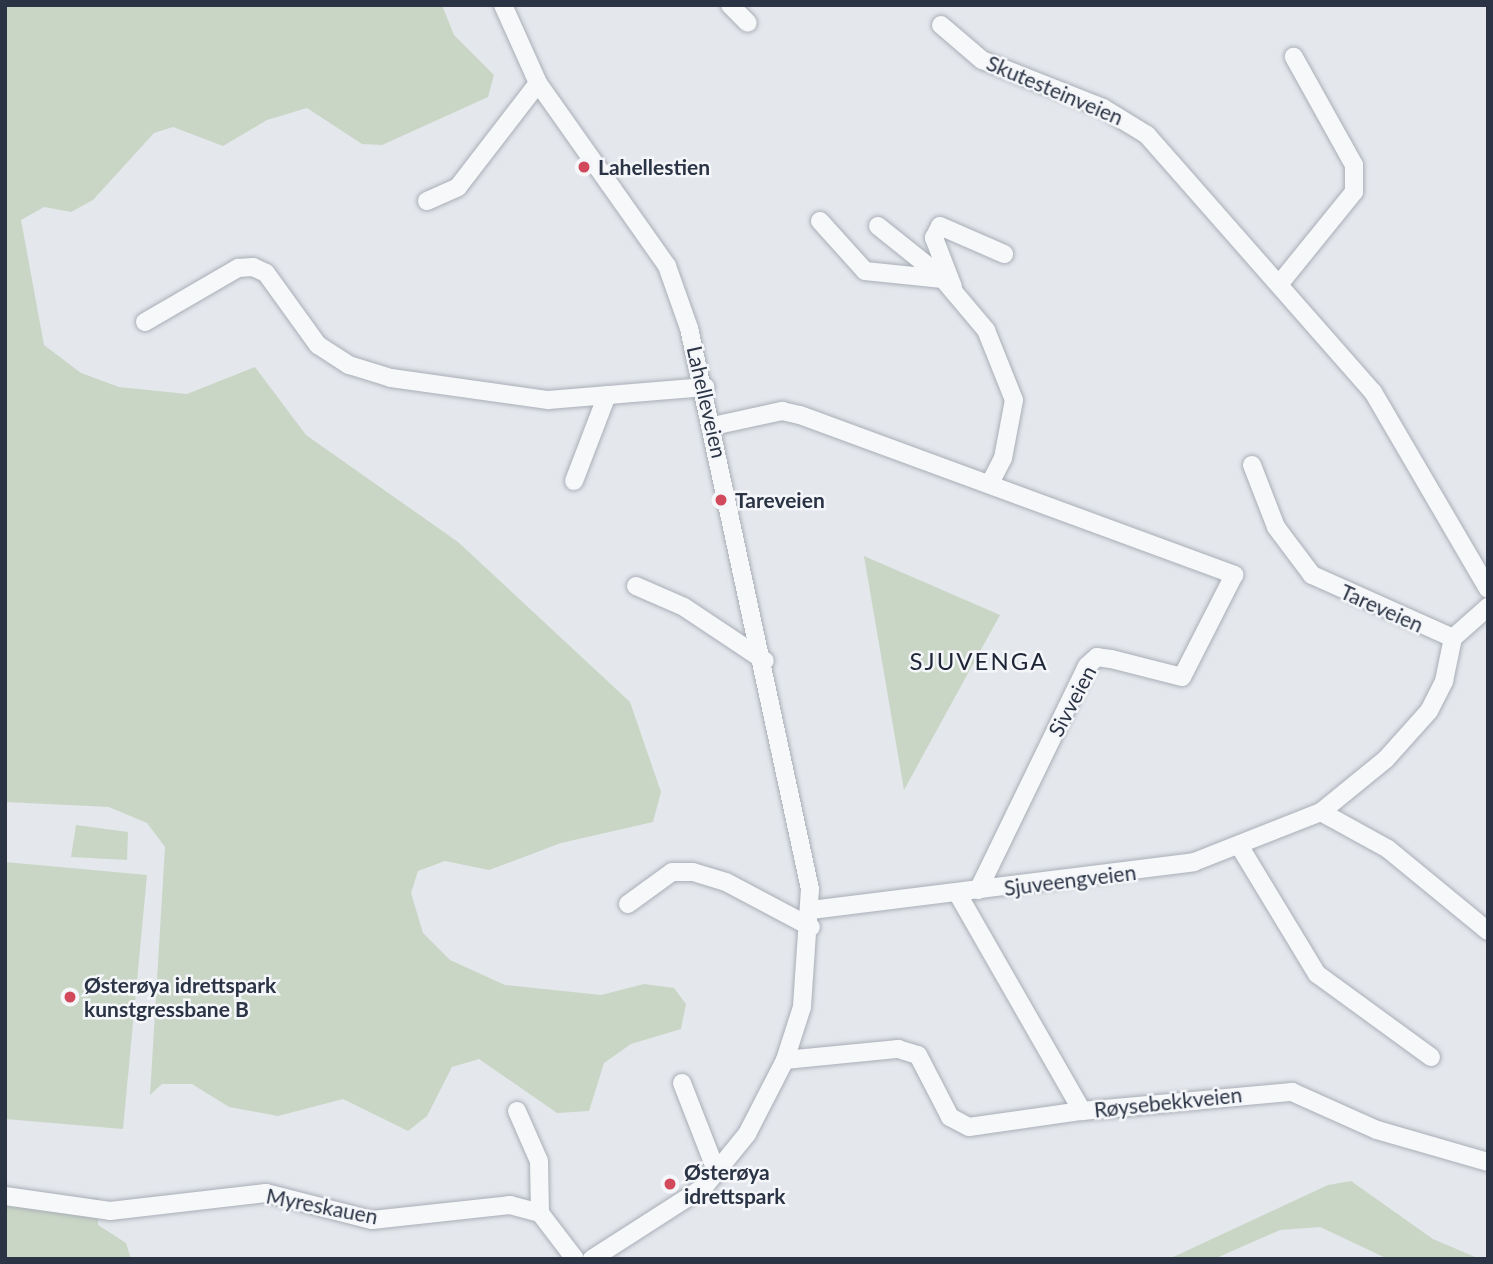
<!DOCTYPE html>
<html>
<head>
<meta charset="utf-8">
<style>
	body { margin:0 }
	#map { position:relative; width:1493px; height:1264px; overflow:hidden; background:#e4e7ec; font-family:Lato,sans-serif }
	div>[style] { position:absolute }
	.green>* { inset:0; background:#c9d6c5 }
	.roads { filter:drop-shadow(0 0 2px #a9aeb7) drop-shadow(0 0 2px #a9aeb7) }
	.minor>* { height:18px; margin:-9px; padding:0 9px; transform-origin:9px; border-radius:9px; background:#f7f8fa }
	.dots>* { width:19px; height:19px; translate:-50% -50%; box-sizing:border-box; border:4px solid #f4f6f9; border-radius:50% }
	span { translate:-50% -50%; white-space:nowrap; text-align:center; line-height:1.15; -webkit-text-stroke:5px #f4f6f9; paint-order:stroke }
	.street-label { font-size:21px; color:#2b3445 }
	.poi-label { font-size:21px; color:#2b3445; font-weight:700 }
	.left { translate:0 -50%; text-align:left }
	.quarter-label { font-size:24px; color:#1d2536; letter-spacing:2px }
	.frame { position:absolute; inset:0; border:7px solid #2b3445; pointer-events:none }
</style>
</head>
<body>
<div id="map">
	<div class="green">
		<div style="clip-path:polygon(5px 5px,442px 5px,454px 35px,494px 75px,488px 97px,382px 145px,362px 144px,307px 108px,267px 120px,223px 146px,173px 127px,154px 133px,93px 200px,71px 212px,44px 207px,21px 220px,44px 345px,81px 373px,119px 387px,187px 394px,255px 367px,306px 435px,458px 542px,630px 702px,661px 792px,653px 822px,561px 843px,489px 870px,445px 861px,418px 871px,411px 893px,423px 933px,450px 960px,505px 985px,601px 995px,644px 984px,674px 988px,686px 1004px,681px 1029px,631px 1044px,604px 1063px,589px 1111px,557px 1113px,479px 1059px,452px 1067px,427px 1116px,408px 1131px,343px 1099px,278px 1116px,229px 1107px,192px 1084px,162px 1084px,150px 1095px,165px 847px,147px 823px,109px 807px,5px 802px)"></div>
		<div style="clip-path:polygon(864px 556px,1000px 615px,904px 790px)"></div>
		<div style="clip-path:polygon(76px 825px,128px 832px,127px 860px,71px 857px)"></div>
		<div style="clip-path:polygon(5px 862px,147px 875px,123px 1129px,5px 1119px)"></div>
		<div style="clip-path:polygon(1351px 1181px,1433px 1239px,1480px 1259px,1388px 1259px,1320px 1227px,1280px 1230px,1214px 1259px,1169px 1259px,1328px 1185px)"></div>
		<div style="clip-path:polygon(5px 1187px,56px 1200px,98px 1198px,98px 1225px,126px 1243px,131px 1259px,5px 1259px)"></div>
	</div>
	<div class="roads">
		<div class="minor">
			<div style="left:503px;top:5px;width:85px;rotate:65.8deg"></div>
			<div style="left:538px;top:83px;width:224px;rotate:54.8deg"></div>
			<div style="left:667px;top:266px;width:66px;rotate:70.5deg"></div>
			<div style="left:689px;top:328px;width:574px;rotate:77.83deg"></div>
			<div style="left:810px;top:889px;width:118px;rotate:93.9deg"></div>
			<div style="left:802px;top:1007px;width:56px;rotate:107.8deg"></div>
			<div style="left:785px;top:1060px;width:83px;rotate:117.2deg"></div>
			<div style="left:747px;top:1134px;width:68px;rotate:129.1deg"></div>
			<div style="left:704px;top:1187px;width:133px;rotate:147.3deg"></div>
			<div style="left:730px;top:5px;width:25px;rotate:45deg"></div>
			<div style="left:941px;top:25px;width:54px;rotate:40.5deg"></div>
			<div style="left:982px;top:60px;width:130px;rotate:21.6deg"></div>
			<div style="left:1103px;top:108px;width:52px;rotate:31.5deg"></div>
			<div style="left:1147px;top:135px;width:342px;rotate:48.7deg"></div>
			<div style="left:1373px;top:392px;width:228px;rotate:59.7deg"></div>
			<div style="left:427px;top:201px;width:34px;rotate:-24deg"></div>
			<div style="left:458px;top:187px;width:131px;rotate:-52.4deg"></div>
			<div style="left:820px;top:221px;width:67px;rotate:48deg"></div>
			<div style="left:865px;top:271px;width:78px;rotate:5.9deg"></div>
			<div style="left:943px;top:279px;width:67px;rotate:49.9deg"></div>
			<div style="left:986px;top:330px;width:75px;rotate:68.2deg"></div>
			<div style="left:1014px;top:400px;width:59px;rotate:100.7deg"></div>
			<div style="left:1003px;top:458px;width:28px;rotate:117deg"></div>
			<div style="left:878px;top:226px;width:83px;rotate:38.7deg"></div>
			<div style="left:1281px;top:282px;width:116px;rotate:-51deg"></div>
			<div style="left:1354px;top:192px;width:27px;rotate:-90deg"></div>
			<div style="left:1354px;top:165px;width:124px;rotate:-119.1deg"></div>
			<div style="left:953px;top:287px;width:53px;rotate:-111.2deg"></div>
			<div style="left:934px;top:238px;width:13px;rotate:-63deg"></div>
			<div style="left:940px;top:226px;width:70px;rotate:23.6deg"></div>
			<div style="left:145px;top:322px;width:108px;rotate:-30.1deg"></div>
			<div style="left:238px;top:268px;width:15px;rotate:-4deg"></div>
			<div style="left:253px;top:267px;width:14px;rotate:25deg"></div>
			<div style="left:266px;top:273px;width:89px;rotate:54.2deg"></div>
			<div style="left:318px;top:345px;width:37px;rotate:33deg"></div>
			<div style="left:349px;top:365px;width:44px;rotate:17.2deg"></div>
			<div style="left:391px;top:378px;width:159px;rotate:8deg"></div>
			<div style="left:548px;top:400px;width:158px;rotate:-4.7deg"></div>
			<div style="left:713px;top:426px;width:71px;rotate:-12.3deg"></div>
			<div style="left:782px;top:411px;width:18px;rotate:13deg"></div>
			<div style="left:800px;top:415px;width:463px;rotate:20.2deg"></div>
			<div style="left:1234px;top:575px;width:114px;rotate:117deg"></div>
			<div style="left:1182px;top:677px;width:73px;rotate:-165.8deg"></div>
			<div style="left:1111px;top:659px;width:14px;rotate:-172deg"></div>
			<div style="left:1097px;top:657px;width:13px;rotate:138deg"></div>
			<div style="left:1087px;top:666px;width:249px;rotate:115.9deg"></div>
			<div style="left:1252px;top:465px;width:66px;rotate:68.8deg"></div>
			<div style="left:1276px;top:527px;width:60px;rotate:53.1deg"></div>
			<div style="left:1312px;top:575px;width:154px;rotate:24.1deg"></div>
			<div style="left:574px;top:481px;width:92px;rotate:-69deg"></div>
			<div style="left:636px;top:586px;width:52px;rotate:23.6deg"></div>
			<div style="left:684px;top:607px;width:97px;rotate:33.7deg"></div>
			<div style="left:1321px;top:812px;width:77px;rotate:28.9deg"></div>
			<div style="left:1388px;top:849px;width:129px;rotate:39.4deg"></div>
			<div style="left:1240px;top:847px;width:149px;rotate:58.8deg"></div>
			<div style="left:1317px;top:974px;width:141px;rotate:36.1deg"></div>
			<div style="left:959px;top:896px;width:248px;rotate:60.2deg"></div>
			<div style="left:1082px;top:1111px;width:211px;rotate:-5.2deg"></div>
			<div style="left:1292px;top:1092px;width:93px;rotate:24.1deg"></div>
			<div style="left:1377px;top:1130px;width:116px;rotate:16.1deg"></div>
			<div style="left:628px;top:904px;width:54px;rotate:-36deg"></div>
			<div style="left:672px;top:872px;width:21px"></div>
			<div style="left:693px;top:872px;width:34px;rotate:17deg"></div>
			<div style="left:726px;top:882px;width:96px;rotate:27.9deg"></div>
			<div style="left:811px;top:910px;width:386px;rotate:-7.1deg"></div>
			<div style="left:1194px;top:862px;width:136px;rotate:-21.5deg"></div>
			<div style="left:1321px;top:812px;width:84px;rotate:-39.2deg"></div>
			<div style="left:1386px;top:759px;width:64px;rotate:-48.1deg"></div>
			<div style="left:1429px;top:711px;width:34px;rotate:-63deg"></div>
			<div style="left:1444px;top:681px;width:44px;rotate:-78.2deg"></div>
			<div style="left:1453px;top:638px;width:47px;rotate:-41.5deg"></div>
			<div style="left:785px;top:1060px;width:114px;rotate:-5.6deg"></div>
			<div style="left:898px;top:1049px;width:21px;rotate:17deg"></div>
			<div style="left:918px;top:1055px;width:70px;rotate:62.7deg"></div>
			<div style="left:950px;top:1117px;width:21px;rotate:28deg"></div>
			<div style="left:969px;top:1127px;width:114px;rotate:-8.1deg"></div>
			<div style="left:682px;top:1083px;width:97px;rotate:68.7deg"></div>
			<div style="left:517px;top:1111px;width:55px;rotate:66.3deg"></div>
			<div style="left:539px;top:1161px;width:52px;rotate:88.9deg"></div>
			<div style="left:5px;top:1196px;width:106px;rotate:8.1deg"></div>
			<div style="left:110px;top:1211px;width:157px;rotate:-6.6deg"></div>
			<div style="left:266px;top:1193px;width:109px;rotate:14.3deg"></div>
			<div style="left:372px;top:1220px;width:139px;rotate:-6.2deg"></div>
			<div style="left:510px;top:1205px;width:31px;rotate:15deg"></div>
			<div style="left:540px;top:1213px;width:58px;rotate:52.7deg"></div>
		</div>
	</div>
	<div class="dots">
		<div style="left:584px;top:167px;background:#d1495b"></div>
		<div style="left:721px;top:500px;background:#d1495b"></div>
		<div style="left:70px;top:997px;background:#d1495b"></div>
		<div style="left:670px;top:1184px;background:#d1495b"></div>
	</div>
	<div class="street-label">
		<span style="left:1055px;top:90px;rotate:23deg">Skutesteinveien</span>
		<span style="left:707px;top:402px;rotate:77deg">Lahelleveien</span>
		<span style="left:1382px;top:608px;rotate:24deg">Tareveien</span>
		<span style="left:1072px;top:701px;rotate:-62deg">Sivveien</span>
		<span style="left:1070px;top:880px;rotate:-7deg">Sjuveengveien</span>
		<span style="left:1168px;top:1102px;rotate:-6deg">Røysebekkveien</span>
		<span style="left:322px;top:1206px;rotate:11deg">Myreskauen</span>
	</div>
	<div class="poi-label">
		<span class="left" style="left:598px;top:167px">Lahellestien</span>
		<span class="left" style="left:735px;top:500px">Tareveien</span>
		<span class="left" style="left:84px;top:997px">Østerøya idrettspark<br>kunstgressbane B</span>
		<span class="left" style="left:684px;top:1184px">Østerøya<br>idrettspark</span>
	</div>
	<div class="quarter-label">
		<span style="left:979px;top:661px">SJUVENGA</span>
	</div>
	<div class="frame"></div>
</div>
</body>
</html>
